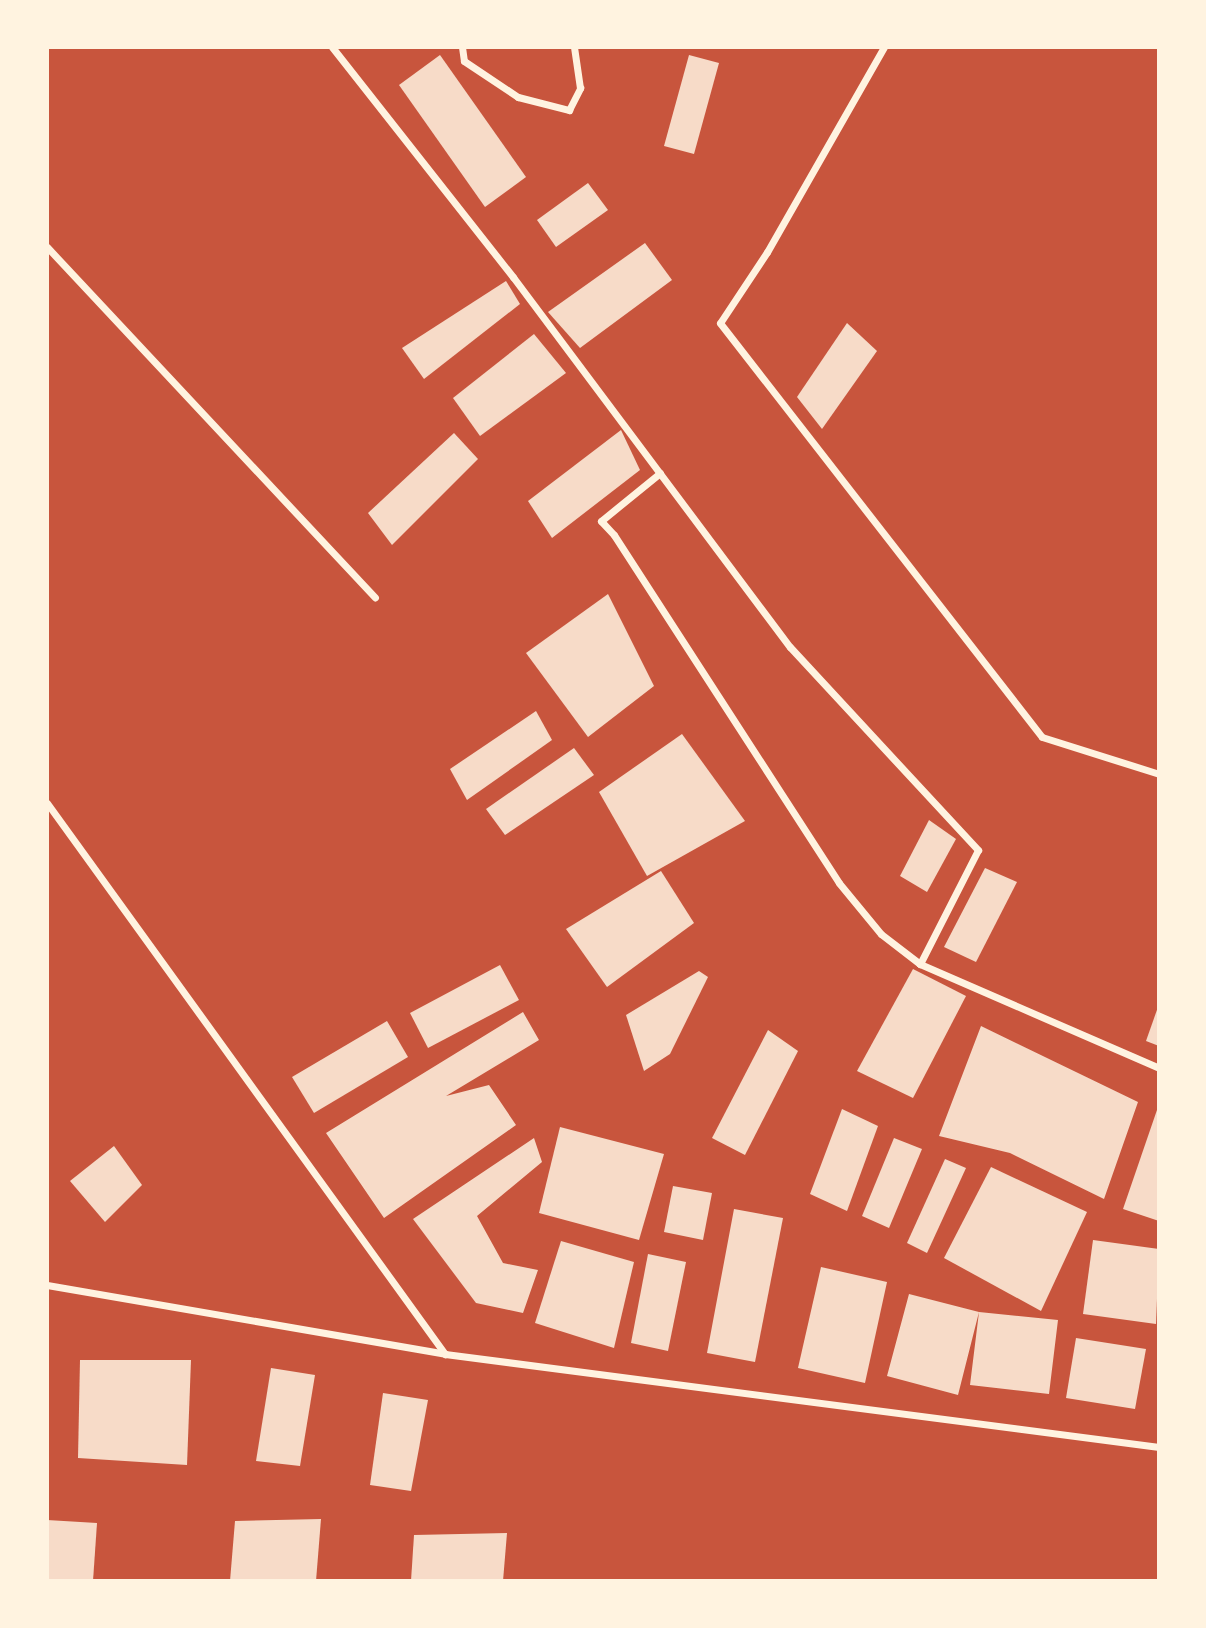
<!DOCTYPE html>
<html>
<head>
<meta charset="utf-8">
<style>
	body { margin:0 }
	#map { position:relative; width:1206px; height:1628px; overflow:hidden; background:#c8553d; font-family:Spectral,serif }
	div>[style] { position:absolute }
	.building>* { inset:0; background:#f7dbc8 }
	.minor>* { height:7px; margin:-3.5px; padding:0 3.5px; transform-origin:3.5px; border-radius:3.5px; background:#fff3e0 }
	span { translate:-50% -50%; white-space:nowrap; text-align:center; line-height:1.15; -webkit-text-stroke:7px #fff3e0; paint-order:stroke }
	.frame { position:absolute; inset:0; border:49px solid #fff3e0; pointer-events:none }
</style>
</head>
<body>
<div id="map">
	<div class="building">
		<div style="clip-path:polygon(440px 55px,526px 177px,485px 207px,399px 85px)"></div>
		<div style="clip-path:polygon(689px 55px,719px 63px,694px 154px,664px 146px)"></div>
		<div style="clip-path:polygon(588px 183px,608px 210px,556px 247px,537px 220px)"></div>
		<div style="clip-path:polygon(645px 243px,672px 280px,580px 348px,548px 312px)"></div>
		<div style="clip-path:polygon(506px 281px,520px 304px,424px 379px,402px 348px)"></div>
		<div style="clip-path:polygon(847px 323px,877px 351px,822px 429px,797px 397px)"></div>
		<div style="clip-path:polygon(534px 334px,566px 373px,480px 436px,453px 398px)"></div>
		<div style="clip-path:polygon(621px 430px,640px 470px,552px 538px,528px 501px)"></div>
		<div style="clip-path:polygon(454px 433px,478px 459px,392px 545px,368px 513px)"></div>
		<div style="clip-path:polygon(608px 594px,654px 686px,588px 737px,526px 653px)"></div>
		<div style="clip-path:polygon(536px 711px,552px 740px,467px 800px,450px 769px)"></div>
		<div style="clip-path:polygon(682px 734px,745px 821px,647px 876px,599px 792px)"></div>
		<div style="clip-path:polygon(574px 748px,594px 775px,505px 835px,486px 809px)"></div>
		<div style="clip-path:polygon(929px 820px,956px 839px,927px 892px,900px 876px)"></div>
		<div style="clip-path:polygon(985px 868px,1017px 882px,976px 962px,944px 947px)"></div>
		<div style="clip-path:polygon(661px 871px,694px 923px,607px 987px,566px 929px)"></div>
		<div style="clip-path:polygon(500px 965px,519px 1000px,428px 1048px,410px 1013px)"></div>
		<div style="clip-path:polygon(913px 969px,966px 996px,913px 1098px,857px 1071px)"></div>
		<div style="clip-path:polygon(699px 971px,708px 977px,670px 1054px,644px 1071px,626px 1015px)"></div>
		<div style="clip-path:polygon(1158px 1007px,1159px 1007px,1159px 1046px,1146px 1041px)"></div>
		<div style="clip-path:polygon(523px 1012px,539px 1040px,446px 1096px,489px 1085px,516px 1125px,384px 1218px,326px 1133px)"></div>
		<div style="clip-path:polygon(387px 1021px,408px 1057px,314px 1113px,292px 1077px)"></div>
		<div style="clip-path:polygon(981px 1026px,1138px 1102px,1104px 1199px,1010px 1153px,939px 1136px)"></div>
		<div style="clip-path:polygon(768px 1030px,798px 1051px,745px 1155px,712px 1138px)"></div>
		<div style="clip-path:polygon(1158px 1107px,1159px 1107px,1159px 1221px,1123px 1209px)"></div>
		<div style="clip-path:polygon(842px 1109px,878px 1126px,847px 1211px,810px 1194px)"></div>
		<div style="clip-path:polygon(560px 1127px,664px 1154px,639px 1240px,539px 1213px)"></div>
		<div style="clip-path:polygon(534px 1138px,542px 1162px,477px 1216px,503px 1263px,538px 1270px,523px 1313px,476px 1303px,413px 1219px)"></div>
		<div style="clip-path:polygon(894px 1138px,922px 1149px,889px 1228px,862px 1216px)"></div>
		<div style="clip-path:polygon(114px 1146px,142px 1185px,105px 1222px,70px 1181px)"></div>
		<div style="clip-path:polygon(945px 1159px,966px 1168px,927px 1253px,907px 1243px)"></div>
		<div style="clip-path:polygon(991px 1167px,1087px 1212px,1041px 1311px,944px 1258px)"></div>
		<div style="clip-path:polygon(673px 1186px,712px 1193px,703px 1240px,664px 1232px)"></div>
		<div style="clip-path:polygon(734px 1209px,783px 1218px,755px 1362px,707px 1353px)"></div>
		<div style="clip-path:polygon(1093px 1240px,1159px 1249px,1156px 1324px,1083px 1314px)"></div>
		<div style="clip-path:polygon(561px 1241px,634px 1262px,614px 1348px,535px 1323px)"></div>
		<div style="clip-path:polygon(648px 1254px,686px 1262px,668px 1351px,631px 1343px)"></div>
		<div style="clip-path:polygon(821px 1267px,887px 1282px,865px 1383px,798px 1368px)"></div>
		<div style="clip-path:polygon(909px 1294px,979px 1312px,1058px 1320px,1049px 1394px,970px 1385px,979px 1312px,958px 1395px,887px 1376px)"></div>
		<div style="clip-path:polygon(1076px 1338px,1146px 1349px,1135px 1409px,1066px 1398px)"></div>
		<div style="clip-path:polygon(80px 1360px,191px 1360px,187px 1465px,78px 1458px)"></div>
		<div style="clip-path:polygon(271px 1368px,315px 1375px,300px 1466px,256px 1461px)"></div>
		<div style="clip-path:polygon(383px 1393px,428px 1400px,411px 1491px,370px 1485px)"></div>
		<div style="clip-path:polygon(321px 1519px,316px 1581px,230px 1581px,235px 1521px)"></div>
		<div style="clip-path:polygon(47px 1520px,97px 1523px,93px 1581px,47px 1581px)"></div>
		<div style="clip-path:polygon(507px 1533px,503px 1581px,411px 1581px,414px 1535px)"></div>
	</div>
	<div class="minor">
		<div style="left:332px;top:47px;width:293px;rotate:51.8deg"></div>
		<div style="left:513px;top:277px;width:462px;rotate:53.2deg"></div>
		<div style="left:790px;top:647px;width:277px;rotate:47.2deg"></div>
		<div style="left:978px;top:850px;width:128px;rotate:117deg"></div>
		<div style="left:920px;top:964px;width:261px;rotate:23.5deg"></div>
		<div style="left:462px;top:47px;width:14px;rotate:82deg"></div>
		<div style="left:464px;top:61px;width:65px;rotate:33.7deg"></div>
		<div style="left:518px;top:97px;width:53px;rotate:14.3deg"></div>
		<div style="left:569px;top:110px;width:25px;rotate:-63deg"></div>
		<div style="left:580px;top:88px;width:41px;rotate:-98.3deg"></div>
		<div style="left:884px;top:47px;width:236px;rotate:119.7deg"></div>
		<div style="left:767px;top:252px;width:85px;rotate:123.5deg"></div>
		<div style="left:720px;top:323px;width:524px;rotate:52.13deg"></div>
		<div style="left:1042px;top:737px;width:123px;rotate:17.5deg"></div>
		<div style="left:47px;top:247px;width:480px;rotate:46.9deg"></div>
		<div style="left:660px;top:473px;width:76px;rotate:140.9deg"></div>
		<div style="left:601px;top:521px;width:19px;rotate:47deg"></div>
		<div style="left:614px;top:535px;width:414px;rotate:57.1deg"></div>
		<div style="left:839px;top:883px;width:66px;rotate:50.5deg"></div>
		<div style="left:881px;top:934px;width:49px;rotate:37.6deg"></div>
		<div style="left:47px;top:803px;width:680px;rotate:54.16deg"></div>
		<div style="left:47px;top:1285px;width:404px;rotate:9.8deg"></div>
		<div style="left:445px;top:1354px;width:720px;rotate:7.42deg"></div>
	</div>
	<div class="frame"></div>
</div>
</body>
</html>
